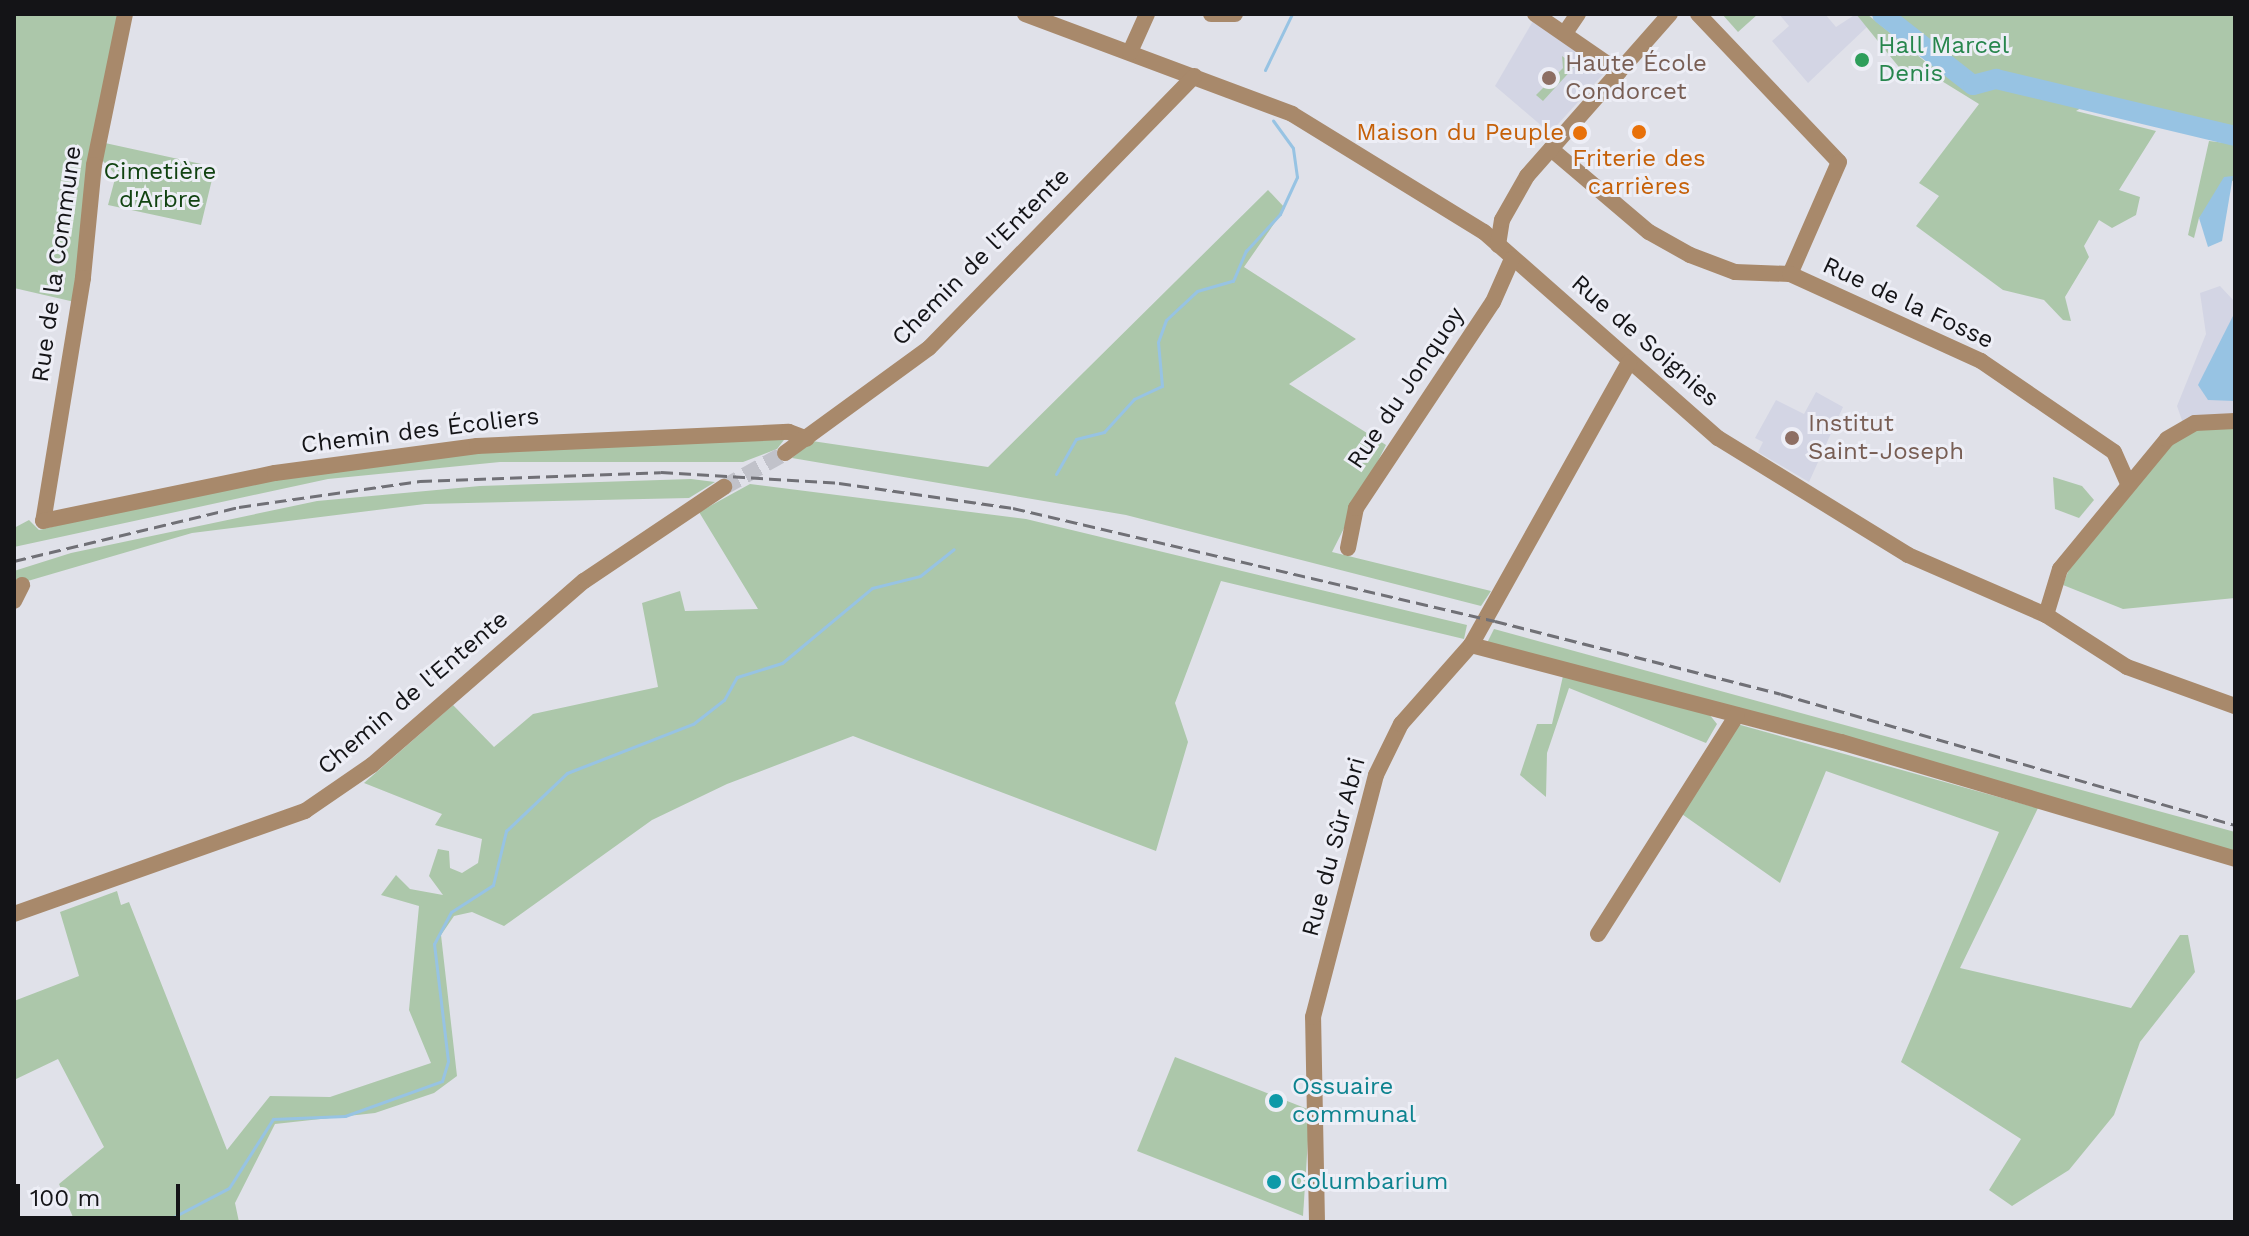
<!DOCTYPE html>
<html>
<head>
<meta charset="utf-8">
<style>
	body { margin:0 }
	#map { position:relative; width:2249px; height:1236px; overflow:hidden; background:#e0e1e9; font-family:"Work Sans",sans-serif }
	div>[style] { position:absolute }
	.built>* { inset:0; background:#d3d5e4 }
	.green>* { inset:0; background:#acc7aa }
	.water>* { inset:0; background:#97c3e3 }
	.stream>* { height:3px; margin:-1.5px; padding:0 1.5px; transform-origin:1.5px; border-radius:1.5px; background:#97c3e3 }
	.river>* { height:20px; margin:-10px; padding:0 10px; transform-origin:10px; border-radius:10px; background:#97c3e3 }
	.minor-tunnel>* { height:16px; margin-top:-8px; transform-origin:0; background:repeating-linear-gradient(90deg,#c1c2ca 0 16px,transparent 0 24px) }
	.minor>* { height:16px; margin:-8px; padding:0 8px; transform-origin:8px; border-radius:8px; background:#a8896b }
	.rail>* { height:3px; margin-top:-1.5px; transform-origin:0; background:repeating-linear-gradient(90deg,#707076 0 12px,transparent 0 18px) }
	.dots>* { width:22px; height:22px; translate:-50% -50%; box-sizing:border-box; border:4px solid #edeef6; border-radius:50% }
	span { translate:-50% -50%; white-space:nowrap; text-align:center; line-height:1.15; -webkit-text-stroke:6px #edeef6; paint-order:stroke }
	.leisure-label { font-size:24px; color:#27864d }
	.left { translate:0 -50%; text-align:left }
	.education-label { font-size:24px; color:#785e54 }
	.food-label { font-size:24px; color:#c56008 }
	.right { translate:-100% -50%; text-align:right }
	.park-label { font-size:24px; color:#114311 }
	.street-label { font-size:24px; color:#141417 }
	.culture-label { font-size:24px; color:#0d838f }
	.frame { position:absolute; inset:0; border:16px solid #141417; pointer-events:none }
	.scale { position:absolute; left:16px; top:1184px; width:164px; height:36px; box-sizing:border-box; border:4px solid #141417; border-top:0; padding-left:10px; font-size:24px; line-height:28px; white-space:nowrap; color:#141417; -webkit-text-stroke:6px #edeef6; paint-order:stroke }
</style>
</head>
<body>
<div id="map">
	<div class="built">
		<div style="clip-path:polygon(1779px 14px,1825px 14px,1836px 27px,1856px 14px,1868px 26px,1808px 83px,1772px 41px,1789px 26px)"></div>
		<div style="clip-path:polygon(1533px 21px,1606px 71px,1550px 133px,1495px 86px)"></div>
		<div style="clip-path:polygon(2220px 286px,2235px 302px,2235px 421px,2184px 426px,2177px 406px,2206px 334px,2200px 293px)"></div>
		<div style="clip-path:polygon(1816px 392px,1843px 407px,1809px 482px,1758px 452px,1763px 442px,1755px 438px,1776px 400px,1804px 414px)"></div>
	</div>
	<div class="green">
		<div style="clip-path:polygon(14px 14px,117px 14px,79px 303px,14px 288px)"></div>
		<div style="clip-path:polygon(1722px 14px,1758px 14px,1738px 32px)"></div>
		<div style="clip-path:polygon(1856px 14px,1867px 14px,1927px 63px,1911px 82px)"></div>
		<div style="clip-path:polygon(1882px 14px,2235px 14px,2235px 136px,2086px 105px,2076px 111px,2156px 131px,2119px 190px,2140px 197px,2136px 215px,2112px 228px,2099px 220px,2084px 246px,2089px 257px,2065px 297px,2071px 321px,2063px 320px,2044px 300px,2003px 290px,1916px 226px,1939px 196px,1919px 183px,1979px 104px,1932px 75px,1927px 52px)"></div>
		<div style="clip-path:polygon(1562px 56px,1575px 66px,1543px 101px,1536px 95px,1563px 68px)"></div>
		<div style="clip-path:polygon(2209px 141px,2235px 144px,2235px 178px,2199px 218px,2194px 238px,2188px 235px)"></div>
		<div style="clip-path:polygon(105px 143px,215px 167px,201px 225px,108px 205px,116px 175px,102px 160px)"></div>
		<div style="clip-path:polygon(1268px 190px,1285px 208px,1244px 267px,1356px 339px,1289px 384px,1386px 445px,1332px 552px,1491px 591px,1481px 606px,1126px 515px,792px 458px,812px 441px,988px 467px)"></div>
		<div style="clip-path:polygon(2235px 421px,2235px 598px,2123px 609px,2063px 585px,2070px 566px,2171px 435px)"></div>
		<div style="clip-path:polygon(787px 436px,777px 449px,743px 462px,500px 462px,328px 479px,14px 547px,14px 528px,29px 520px,39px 530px,235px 482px,484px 450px)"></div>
		<div style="clip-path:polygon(2053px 477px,2082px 486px,2094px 500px,2079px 518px,2055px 509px)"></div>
		<div style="clip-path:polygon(691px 479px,715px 482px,689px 498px,425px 504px,192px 533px,14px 585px,14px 571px,71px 553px,317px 501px,480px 486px)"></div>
		<div style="clip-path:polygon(750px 484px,1026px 519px,1467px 625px,1464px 639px,1221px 581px,1175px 703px,1188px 742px,1156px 851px,853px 736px,727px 784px,652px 820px,504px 926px,472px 912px,454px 916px,441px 935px,457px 1076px,434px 1093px,375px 1113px,275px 1124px,235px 1203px,239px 1222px,75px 1222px,59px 1184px,104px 1147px,58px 1059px,14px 1080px,14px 1001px,79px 976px,60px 912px,117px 891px,121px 905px,129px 902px,227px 1150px,270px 1096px,330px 1097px,431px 1063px,409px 1010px,419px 906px,381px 895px,396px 875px,410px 889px,443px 895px,429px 876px,438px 849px,449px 851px,450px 868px,462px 873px,478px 863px,482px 839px,435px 825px,442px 814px,364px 783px,453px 705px,494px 747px,533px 714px,658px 687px,642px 603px,680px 591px,685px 611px,758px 609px,699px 512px)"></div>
		<div style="clip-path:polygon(1494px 629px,2235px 832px,2235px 857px,1487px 643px)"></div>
		<div style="clip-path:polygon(1563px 676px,1709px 714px,1717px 724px,1706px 743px,1569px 688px,1547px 753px,1546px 797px,1520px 775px,1537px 724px,1552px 724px)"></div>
		<div style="clip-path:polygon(1737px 724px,2038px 808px,1960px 968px,2131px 1008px,2180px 935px,2188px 935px,2195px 972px,2140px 1042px,2114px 1115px,2069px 1170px,2012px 1206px,1989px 1190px,2021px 1139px,1901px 1062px,1999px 832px,1826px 771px,1780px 883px,1679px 812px)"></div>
		<div style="clip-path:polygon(1175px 1057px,1310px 1110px,1303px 1216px,1137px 1151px)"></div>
	</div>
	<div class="water">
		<div style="clip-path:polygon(2233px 176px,2222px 241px,2208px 247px,2199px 218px,2224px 177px)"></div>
		<div style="clip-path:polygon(2235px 312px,2235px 401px,2208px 400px,2198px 385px)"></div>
	</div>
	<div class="stream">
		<div style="left:1265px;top:70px;width:62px;rotate:-64.3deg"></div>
		<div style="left:1056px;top:474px;width:40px;rotate:-60.3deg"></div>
		<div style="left:1076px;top:439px;width:29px;rotate:-14deg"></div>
		<div style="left:1104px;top:432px;width:45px;rotate:-47.7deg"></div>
		<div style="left:1134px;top:399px;width:31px;rotate:-25deg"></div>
		<div style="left:1162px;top:386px;width:44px;rotate:-95.2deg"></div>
		<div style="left:1158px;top:342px;width:23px;rotate:-70deg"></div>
		<div style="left:1166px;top:320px;width:42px;rotate:-43.1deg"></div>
		<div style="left:1197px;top:291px;width:37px;rotate:-16deg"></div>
		<div style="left:1233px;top:281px;width:33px;rotate:-67deg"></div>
		<div style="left:1246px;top:251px;width:50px;rotate:-47.4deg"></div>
		<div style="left:1280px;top:214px;width:41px;rotate:-65.3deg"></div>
		<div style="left:1297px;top:177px;width:29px;rotate:-98deg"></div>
		<div style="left:1293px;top:148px;width:34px;rotate:-126deg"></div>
		<div style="left:164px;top:1222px;width:73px;rotate:-27.6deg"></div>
		<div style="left:229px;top:1188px;width:82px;rotate:-57.5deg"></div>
		<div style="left:273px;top:1119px;width:72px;rotate:-2.4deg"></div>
		<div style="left:345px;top:1116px;width:103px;rotate:-19.8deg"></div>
		<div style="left:442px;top:1081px;width:21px;rotate:-73deg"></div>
		<div style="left:448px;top:1061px;width:118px;rotate:-96.8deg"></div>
		<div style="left:434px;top:944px;width:36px;rotate:-62deg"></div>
		<div style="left:451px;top:912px;width:50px;rotate:-32.7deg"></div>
		<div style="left:493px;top:885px;width:56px;rotate:-76.5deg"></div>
		<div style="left:506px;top:831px;width:84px;rotate:-43.6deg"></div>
		<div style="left:567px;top:773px;width:135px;rotate:-21.3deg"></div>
		<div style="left:693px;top:724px;width:39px;rotate:-38deg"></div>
		<div style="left:724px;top:700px;width:26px;rotate:-61deg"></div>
		<div style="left:737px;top:677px;width:47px;rotate:-17.3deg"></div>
		<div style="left:782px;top:663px;width:117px;rotate:-39.8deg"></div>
		<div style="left:872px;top:588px;width:49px;rotate:-14deg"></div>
		<div style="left:920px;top:576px;width:43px;rotate:-38.5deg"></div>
	</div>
	<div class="river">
		<div style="left:1882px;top:14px;width:115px;rotate:38deg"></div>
		<div style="left:1973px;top:85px;width:24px;rotate:-15deg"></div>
		<div style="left:1996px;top:79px;width:246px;rotate:13.4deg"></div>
	</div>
	<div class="minor-tunnel">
		<div style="left:724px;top:487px;width:70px;rotate:-29.1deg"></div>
	</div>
	<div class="minor">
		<div style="left:125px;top:14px;width:154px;rotate:101.6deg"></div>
		<div style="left:94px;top:165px;width:114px;rotate:95.6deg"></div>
		<div style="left:83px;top:278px;width:246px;rotate:99.3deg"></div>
		<div style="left:43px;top:521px;width:237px;rotate:-11.7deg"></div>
		<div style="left:275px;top:473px;width:204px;rotate:-7.6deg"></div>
		<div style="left:477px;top:446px;width:312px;rotate:-2.6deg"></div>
		<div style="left:789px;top:432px;width:19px;rotate:21deg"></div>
		<div style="left:1025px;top:14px;width:285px;rotate:20.5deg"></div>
		<div style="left:1292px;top:114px;width:225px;rotate:31.6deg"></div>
		<div style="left:1484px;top:232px;width:312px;rotate:41.4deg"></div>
		<div style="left:1718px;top:438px;width:223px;rotate:31.6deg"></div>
		<div style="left:1908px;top:555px;width:150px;rotate:23.5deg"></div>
		<div style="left:2046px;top:615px;width:96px;rotate:32.7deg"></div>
		<div style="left:2127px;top:667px;width:115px;rotate:19.9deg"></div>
		<div style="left:1211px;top:14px;width:24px"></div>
		<div style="left:1535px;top:14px;width:102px;rotate:34.6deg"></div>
		<div style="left:1698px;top:14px;width:204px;rotate:46.4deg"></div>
		<div style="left:1839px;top:162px;width:122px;rotate:113.6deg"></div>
		<div style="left:1565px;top:33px;width:23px;rotate:-56deg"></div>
		<div style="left:1130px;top:52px;width:42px;rotate:-65.9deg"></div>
		<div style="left:1551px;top:149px;width:128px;rotate:40.3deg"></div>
		<div style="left:1649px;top:232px;width:47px;rotate:29.3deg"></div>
		<div style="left:1690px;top:255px;width:48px;rotate:20.7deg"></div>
		<div style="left:1735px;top:272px;width:55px;rotate:2.1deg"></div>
		<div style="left:1790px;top:274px;width:210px;rotate:24.5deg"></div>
		<div style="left:1981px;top:361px;width:161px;rotate:34.4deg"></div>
		<div style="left:2114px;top:452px;width:35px;rotate:66deg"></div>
		<div style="left:1498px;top:245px;width:25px;rotate:-81deg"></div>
		<div style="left:1502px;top:220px;width:51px;rotate:-60.4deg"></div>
		<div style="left:1527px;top:176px;width:216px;rotate:-48.6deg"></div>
		<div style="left:785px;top:453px;width:178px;rotate:-36.1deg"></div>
		<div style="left:929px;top:348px;width:380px;rotate:-45.7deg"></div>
		<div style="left:1348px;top:548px;width:41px;rotate:-78.7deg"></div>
		<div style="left:1356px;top:508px;width:247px;rotate:-56.4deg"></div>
		<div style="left:1493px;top:302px;width:47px;rotate:-66.2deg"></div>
		<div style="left:14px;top:601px;width:18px;rotate:-63deg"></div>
		<div style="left:2046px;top:615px;width:48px;rotate:-73.1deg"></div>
		<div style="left:2060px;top:569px;width:168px;rotate:-50.5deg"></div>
		<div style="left:2167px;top:439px;width:32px;rotate:-30deg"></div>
		<div style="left:2195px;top:423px;width:40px;rotate:-2.9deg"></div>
		<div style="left:1471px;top:645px;width:383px;rotate:14.7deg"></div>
		<div style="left:1841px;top:742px;width:411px;rotate:16.5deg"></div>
		<div style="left:14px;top:914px;width:309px;rotate:-19.5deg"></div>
		<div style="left:305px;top:811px;width:81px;rotate:-34.5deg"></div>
		<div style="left:372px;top:765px;width:281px;rotate:-41deg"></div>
		<div style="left:584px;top:581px;width:169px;rotate:-33.9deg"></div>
		<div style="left:1598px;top:934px;width:259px;rotate:-57.6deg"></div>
		<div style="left:1317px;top:1222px;width:205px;rotate:-91.1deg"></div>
		<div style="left:1313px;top:1017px;width:250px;rotate:-75.4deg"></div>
		<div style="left:1376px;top:775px;width:57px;rotate:-63.9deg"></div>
		<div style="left:1401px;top:724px;width:106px;rotate:-48.5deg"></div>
		<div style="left:1471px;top:645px;width:324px;rotate:-60.8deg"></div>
	</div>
	<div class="rail">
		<div style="left:14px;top:561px;width:231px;rotate:-13.5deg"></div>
		<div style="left:239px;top:507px;width:183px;rotate:-8.2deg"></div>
		<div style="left:420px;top:481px;width:241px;rotate:-2.1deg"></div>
		<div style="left:661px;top:472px;width:178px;rotate:3.5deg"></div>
		<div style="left:839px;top:483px;width:176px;rotate:8.2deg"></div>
		<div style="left:1013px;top:508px;width:495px;rotate:13.2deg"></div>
		<div style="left:1495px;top:621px;width:295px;rotate:14.3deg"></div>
		<div style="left:1781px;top:694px;width:473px;rotate:16.1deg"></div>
	</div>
	<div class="dots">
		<div style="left:1862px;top:60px;background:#2e9e5b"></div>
		<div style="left:1549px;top:78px;background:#8d6e63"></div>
		<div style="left:1639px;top:132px;background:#e8710a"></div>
		<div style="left:1580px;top:133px;background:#e8710a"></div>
		<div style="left:1792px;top:438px;background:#8d6e63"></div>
		<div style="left:1276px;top:1101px;background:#0f9aa8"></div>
		<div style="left:1274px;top:1182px;background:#0f9aa8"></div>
	</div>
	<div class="leisure-label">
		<span class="left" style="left:1878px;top:60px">Hall Marcel<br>Denis</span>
	</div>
	<div class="education-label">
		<span class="left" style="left:1565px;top:78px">Haute École<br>Condorcet</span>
		<span class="left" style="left:1808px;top:438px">Institut<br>Saint-Joseph</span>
	</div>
	<div class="food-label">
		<span class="right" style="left:1564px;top:133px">Maison du Peuple</span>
		<span style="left:1639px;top:173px">Friterie des<br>carrières</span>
	</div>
	<div class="park-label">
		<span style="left:160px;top:186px">Cimetière<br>d'Arbre</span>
	</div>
	<div class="street-label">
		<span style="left:981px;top:257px;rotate:-45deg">Chemin de l'Entente</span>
		<span style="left:57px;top:264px;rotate:-82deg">Rue de la Commune</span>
		<span style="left:1908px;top:303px;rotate:25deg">Rue de la Fosse</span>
		<span style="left:1645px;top:341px;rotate:41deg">Rue de Soignies</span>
		<span style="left:1406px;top:388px;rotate:-56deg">Rue du Jonquoy</span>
		<span style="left:420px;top:431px;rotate:-7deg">Chemin des Écoliers</span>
		<span style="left:413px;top:693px;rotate:-40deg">Chemin de l'Entente</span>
		<span style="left:1334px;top:847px;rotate:-75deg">Rue du Sûr Abri</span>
	</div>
	<div class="culture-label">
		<span class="left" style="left:1292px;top:1101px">Ossuaire<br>communal</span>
		<span class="left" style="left:1290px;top:1182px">Columbarium</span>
	</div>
	<div class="frame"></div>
	<div class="scale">100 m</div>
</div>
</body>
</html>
